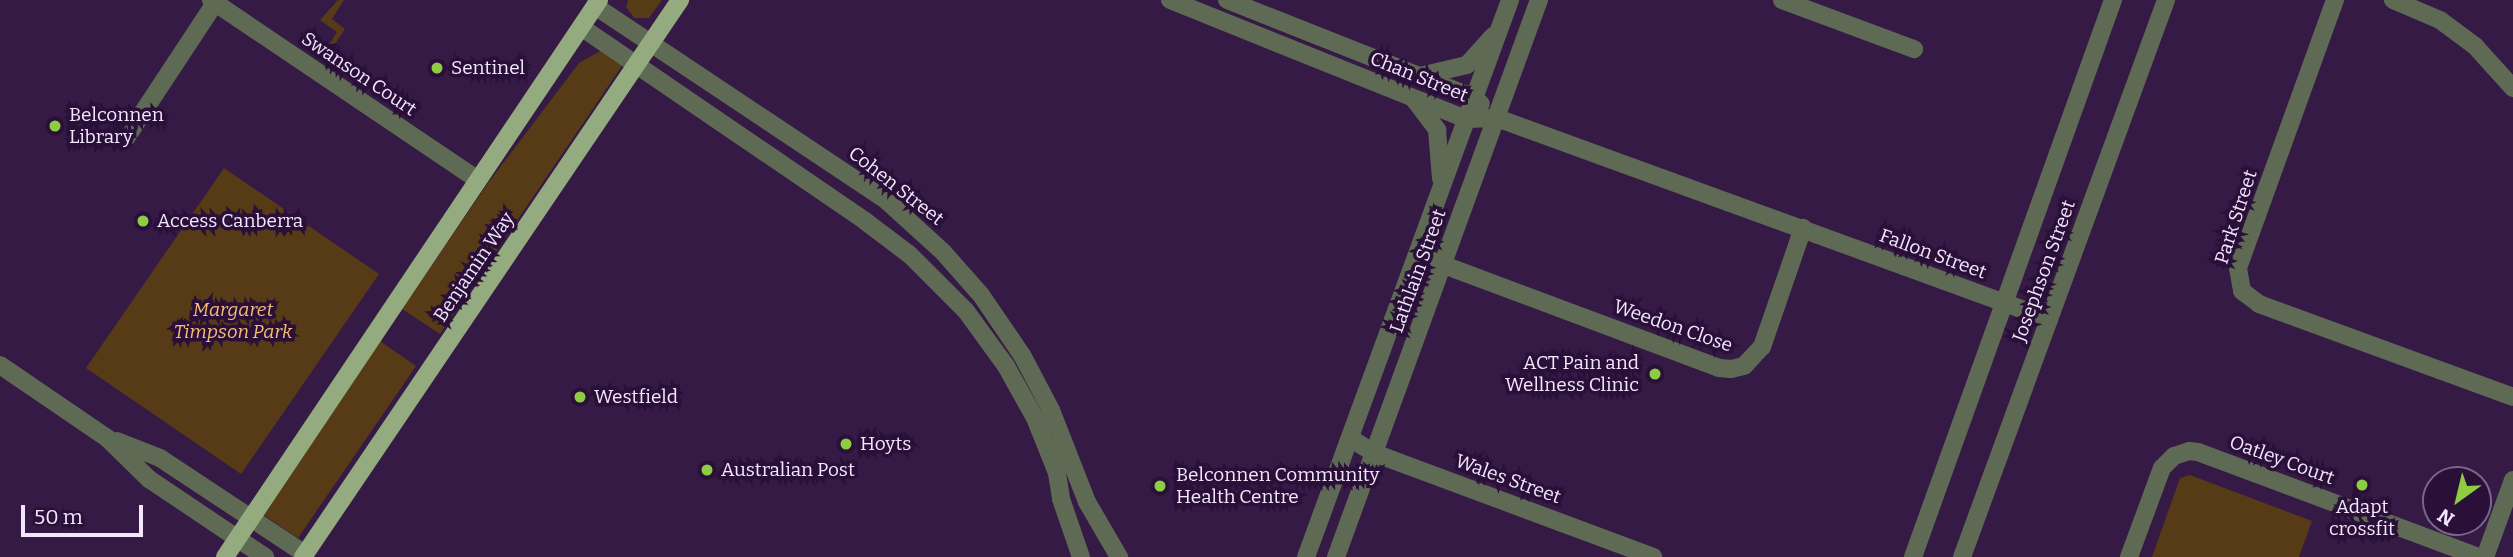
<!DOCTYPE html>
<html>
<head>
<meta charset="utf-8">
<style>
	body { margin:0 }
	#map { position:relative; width:2513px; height:557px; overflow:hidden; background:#341a44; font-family:Bitter,serif }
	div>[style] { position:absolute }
	.green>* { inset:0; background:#573b16 }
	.minor>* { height:18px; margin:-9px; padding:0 9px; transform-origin:9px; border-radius:9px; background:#5e6a54 }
	.major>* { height:18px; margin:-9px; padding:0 9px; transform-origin:9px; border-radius:9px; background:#94ab7f }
	.dots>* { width:19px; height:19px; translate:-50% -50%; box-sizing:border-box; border:4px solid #2a1039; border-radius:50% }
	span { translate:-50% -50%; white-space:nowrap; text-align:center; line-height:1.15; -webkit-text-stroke:7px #2a1039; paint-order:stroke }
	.poi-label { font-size:19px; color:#f3e7fd }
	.left { translate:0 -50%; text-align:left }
	.right { translate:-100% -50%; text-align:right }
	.street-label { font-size:19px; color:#f3e7fd }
	.park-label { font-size:19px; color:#f8bd75; font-style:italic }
	.north { position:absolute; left:2422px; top:466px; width:70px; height:70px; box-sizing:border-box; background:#2a1039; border:2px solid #7a6687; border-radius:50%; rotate:214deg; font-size:19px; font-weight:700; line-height:28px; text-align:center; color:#f3e7fd }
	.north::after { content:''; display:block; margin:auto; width:24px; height:32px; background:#8ecd42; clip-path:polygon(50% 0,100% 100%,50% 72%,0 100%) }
	.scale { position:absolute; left:21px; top:505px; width:122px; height:32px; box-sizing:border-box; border:4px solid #f3e7fd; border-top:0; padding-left:9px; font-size:21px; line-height:24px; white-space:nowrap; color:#f3e7fd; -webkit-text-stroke:5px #2a1039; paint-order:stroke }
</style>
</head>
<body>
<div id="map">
	<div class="green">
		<div style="clip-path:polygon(338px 0,344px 0,332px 19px,345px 29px,331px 50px,327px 48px,337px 32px,320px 20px)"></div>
		<div style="clip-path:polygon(628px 0,662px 0,649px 18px,634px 18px,626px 7px)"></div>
		<div style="clip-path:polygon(604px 49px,624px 63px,440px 334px,402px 309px,488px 183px,579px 63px)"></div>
		<div style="clip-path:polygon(224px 168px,379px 274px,241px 474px,86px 368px)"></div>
		<div style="clip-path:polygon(380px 341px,416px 366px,298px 538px,262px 514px)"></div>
		<div style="clip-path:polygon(2190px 475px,2312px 521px,2299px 557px,2152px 557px,2180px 478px)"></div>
	</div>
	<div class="minor">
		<div style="left:211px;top:0;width:322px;rotate:34deg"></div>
		<div style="left:1170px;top:0;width:319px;rotate:21.9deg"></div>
		<div style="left:1466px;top:119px;width:31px;rotate:-2deg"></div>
		<div style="left:1497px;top:118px;width:587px;rotate:20.01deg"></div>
		<div style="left:1227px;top:0;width:266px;rotate:21.6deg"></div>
		<div style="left:1474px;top:98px;width:9px;rotate:41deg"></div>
		<div style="left:1782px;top:0;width:141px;rotate:20.4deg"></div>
		<div style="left:2335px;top:0;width:285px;rotate:109.9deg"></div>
		<div style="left:2238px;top:268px;width:23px;rotate:80deg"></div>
		<div style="left:2242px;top:291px;width:21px;rotate:37deg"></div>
		<div style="left:2259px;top:304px;width:270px;rotate:20.1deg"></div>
		<div style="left:2393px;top:0;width:51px;rotate:23.1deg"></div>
		<div style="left:2440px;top:20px;width:44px;rotate:36.6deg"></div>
		<div style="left:2475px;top:46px;width:57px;rotate:47.9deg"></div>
		<div style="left:595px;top:6px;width:351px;rotate:33.7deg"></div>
		<div style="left:887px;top:201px;width:76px;rotate:42.3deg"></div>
		<div style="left:943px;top:252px;width:57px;rotate:48.5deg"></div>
		<div style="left:981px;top:295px;width:73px;rotate:55.7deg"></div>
		<div style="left:1022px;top:355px;width:62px;rotate:62.2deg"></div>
		<div style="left:1051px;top:410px;width:99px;rotate:68.6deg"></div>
		<div style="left:1087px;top:502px;width:64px;rotate:59.8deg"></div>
		<div style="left:581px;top:27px;width:344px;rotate:34.3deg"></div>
		<div style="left:865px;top:221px;width:56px;rotate:37.1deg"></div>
		<div style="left:910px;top:255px;width:79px;rotate:45deg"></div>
		<div style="left:966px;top:311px;width:68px;rotate:54deg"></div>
		<div style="left:1006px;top:366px;width:60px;rotate:60.9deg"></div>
		<div style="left:1035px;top:418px;width:59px;rotate:68.2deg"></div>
		<div style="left:1057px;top:473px;width:26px;rotate:81deg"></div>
		<div style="left:1061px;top:499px;width:61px;rotate:71deg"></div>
		<div style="left:1420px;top:76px;width:48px;rotate:-13.2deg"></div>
		<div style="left:1467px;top:65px;width:39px;rotate:-48deg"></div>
		<div style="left:1414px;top:99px;width:39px;rotate:53deg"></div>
		<div style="left:1437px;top:130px;width:49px;rotate:85.3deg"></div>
		<div style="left:126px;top:138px;width:162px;rotate:-56.6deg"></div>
		<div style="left:1417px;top:255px;width:322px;rotate:20.5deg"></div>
		<div style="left:1719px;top:368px;width:12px;rotate:5deg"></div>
		<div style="left:1731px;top:369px;width:13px;rotate:-13deg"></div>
		<div style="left:1744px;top:366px;width:26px;rotate:-47deg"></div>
		<div style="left:1762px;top:347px;width:126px;rotate:-71deg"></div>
		<div style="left:0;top:365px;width:130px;rotate:34.3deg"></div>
		<div style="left:107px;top:438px;width:59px;rotate:44.3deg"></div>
		<div style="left:149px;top:479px;width:140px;rotate:33.9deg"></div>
		<div style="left:1350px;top:438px;width:28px;rotate:32deg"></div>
		<div style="left:1374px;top:453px;width:298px;rotate:20.4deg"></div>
		<div style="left:117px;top:441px;width:46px;rotate:21.6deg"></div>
		<div style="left:160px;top:458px;width:174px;rotate:33.5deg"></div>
		<div style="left:1306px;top:557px;width:593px;rotate:-69.88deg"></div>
		<div style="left:1336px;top:557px;width:593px;rotate:-69.98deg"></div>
		<div style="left:1913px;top:557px;width:592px;rotate:-70.25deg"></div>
		<div style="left:1962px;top:557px;width:593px;rotate:-69.88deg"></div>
		<div style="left:2129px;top:557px;width:95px;rotate:-69.7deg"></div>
		<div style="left:2162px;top:468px;width:17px;rotate:-45deg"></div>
		<div style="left:2174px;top:456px;width:16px;rotate:-18deg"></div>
		<div style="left:2189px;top:451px;width:9px;rotate:6deg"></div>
		<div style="left:2198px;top:452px;width:300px;rotate:20.5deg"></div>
		<div style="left:2485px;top:557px;width:82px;rotate:-70deg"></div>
	</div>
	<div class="major">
		<div style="left:225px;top:557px;width:671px;rotate:-56.12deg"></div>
		<div style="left:303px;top:557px;width:673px;rotate:-55.91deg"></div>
	</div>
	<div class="dots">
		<div style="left:437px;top:68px;background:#8ecd42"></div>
		<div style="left:55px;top:126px;background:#8ecd42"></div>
		<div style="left:143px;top:221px;background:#8ecd42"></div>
		<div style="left:1655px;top:374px;background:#8ecd42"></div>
		<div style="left:580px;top:397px;background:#8ecd42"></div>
		<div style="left:846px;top:444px;background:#8ecd42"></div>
		<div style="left:707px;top:470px;background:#8ecd42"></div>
		<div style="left:2362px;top:485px;background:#8ecd42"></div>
		<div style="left:1160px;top:486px;background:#8ecd42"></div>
	</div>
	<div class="poi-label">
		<span class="left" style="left:451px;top:68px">Sentinel</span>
		<span class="left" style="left:69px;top:126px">Belconnen<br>Library</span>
		<span class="left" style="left:157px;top:221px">Access Canberra</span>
		<span class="right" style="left:1639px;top:374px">ACT Pain and<br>Wellness Clinic</span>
		<span class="left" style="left:594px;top:397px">Westfield</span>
		<span class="left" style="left:860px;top:444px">Hoyts</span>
		<span class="left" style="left:721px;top:470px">Australian Post</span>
		<span class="left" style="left:1176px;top:486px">Belconnen Community<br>Health Centre</span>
		<span style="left:2362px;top:518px">Adapt<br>crossfit</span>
	</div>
	<div class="street-label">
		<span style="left:359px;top:74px;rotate:34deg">Swanson Court</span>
		<span style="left:1419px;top:77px;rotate:22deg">Chan Street</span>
		<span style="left:896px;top:186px;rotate:38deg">Cohen Street</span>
		<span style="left:2236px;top:217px;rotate:-72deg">Park Street</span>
		<span style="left:1933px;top:254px;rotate:20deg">Fallon Street</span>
		<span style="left:474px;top:267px;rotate:-56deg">Benjamin Way</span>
		<span style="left:1418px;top:271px;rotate:-70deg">Lathlain Street</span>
		<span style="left:2044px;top:271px;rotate:-70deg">Josephson Street</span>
		<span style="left:1673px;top:326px;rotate:19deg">Weedon Close</span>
		<span style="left:2282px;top:460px;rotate:20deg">Oatley Court</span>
		<span style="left:1508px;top:479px;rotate:20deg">Wales Street</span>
	</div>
	<div class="park-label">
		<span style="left:233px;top:321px">Margaret<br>Timpson Park</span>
	</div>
	<div class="north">N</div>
	<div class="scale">50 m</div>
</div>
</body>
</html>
